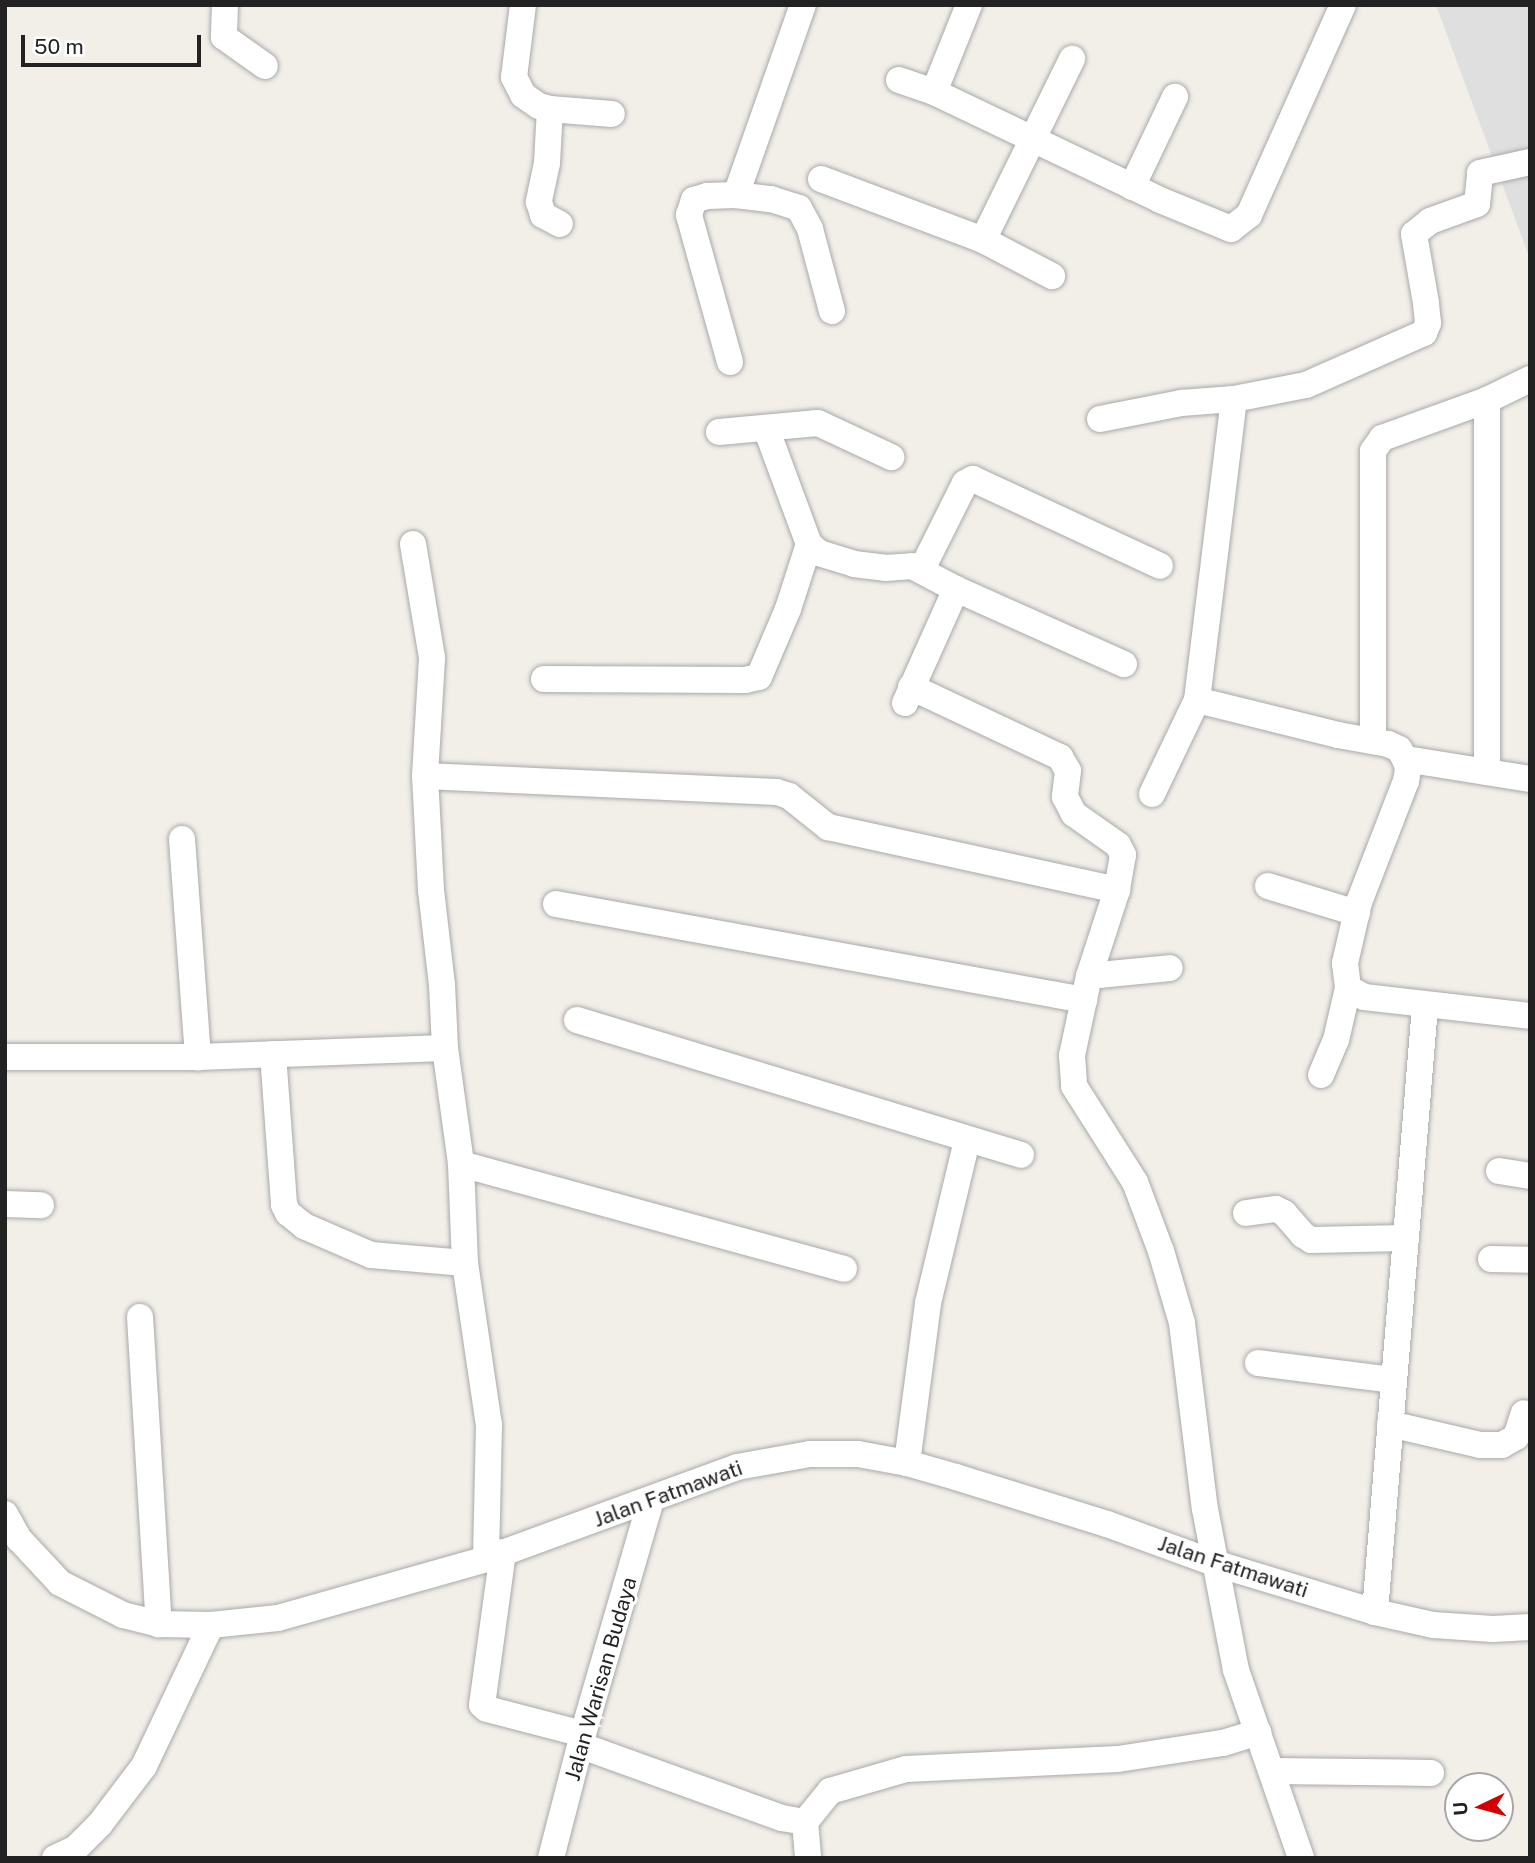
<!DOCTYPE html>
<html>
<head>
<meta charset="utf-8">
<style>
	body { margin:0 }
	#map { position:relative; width:1535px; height:1863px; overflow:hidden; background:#f2efe9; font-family:"Public Sans",sans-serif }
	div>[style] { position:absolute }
	.residential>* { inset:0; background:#e0dfdf }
	.roads { filter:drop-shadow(0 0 2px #a9a9a9) drop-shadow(0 0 2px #a9a9a9) }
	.minor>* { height:26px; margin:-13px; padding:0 13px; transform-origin:13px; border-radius:13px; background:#fff }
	span { translate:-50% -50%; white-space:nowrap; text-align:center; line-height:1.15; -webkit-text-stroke:6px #fff; paint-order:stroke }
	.street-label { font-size:21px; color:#222 }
	.frame { position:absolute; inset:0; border:7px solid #222; pointer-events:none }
	.north { position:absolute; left:1444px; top:1772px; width:70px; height:70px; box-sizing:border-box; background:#fff; border:2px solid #a7a7a7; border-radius:50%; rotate:265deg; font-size:19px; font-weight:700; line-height:28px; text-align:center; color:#222 }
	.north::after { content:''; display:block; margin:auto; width:24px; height:32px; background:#d40000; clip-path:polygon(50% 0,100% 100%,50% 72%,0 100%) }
	.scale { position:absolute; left:21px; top:35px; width:180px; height:32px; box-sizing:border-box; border:4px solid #222; border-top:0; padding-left:9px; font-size:21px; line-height:24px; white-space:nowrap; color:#222; -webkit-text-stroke:5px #fff; paint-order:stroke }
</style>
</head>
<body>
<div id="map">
	<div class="residential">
		<div style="clip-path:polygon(1436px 5px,1530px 5px,1530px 259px)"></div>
	</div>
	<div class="roads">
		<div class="minor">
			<div style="left:225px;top:5px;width:32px;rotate:92deg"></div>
			<div style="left:224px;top:37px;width:50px;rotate:35.3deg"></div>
			<div style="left:523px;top:5px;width:73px;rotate:97.1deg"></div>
			<div style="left:514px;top:77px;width:20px;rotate:63deg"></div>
			<div style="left:523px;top:95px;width:19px;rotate:35deg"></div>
			<div style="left:539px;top:106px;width:11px;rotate:15deg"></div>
			<div style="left:550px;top:109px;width:62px;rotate:4.6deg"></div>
			<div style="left:899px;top:80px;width:37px;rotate:19deg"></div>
			<div style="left:934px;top:92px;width:250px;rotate:25.5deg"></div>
			<div style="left:1160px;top:200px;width:77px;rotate:22.2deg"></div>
			<div style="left:1231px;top:229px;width:23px;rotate:-38deg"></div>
			<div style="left:1249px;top:215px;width:230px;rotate:-65.9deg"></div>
			<div style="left:934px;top:92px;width:94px;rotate:-68.1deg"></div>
			<div style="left:550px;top:109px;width:54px;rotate:93.2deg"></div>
			<div style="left:547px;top:163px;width:40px;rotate:102deg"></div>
			<div style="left:539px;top:202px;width:14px;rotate:73deg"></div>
			<div style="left:543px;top:215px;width:19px;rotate:28deg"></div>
			<div style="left:821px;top:179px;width:173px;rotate:20.6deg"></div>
			<div style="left:983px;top:240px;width:78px;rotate:27.6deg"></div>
			<div style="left:1132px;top:187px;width:100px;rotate:-64.5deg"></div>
			<div style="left:736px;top:195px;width:201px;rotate:-70.6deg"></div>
			<div style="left:983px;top:240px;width:202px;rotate:-63.8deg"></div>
			<div style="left:730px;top:362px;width:153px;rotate:-105.6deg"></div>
			<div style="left:689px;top:215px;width:16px;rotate:-72deg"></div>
			<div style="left:694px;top:200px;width:14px;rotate:-17deg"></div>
			<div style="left:707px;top:196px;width:29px;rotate:-2deg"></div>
			<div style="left:736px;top:195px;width:35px;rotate:7deg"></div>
			<div style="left:771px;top:199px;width:29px;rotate:18deg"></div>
			<div style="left:799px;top:208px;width:24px;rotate:62deg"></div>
			<div style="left:810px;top:229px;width:85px;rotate:75deg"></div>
			<div style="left:1487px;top:400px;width:372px;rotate:90deg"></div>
			<div style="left:1100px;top:419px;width:83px;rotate:-11.2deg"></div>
			<div style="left:1181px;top:403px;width:53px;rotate:-4.3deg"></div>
			<div style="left:1234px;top:399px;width:73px;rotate:-11deg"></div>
			<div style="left:1306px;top:385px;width:129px;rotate:-23.8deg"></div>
			<div style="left:1424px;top:333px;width:11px;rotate:-68deg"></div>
			<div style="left:1428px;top:323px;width:20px;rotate:-96deg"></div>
			<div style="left:1426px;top:303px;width:70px;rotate:-99.9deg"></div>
			<div style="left:1414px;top:234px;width:21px;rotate:-39deg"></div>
			<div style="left:1430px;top:221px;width:50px;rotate:-19.9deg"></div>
			<div style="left:1477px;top:204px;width:31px;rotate:-84deg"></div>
			<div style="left:1480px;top:173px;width:51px;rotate:-12.4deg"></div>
			<div style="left:766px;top:428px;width:124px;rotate:69.7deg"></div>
			<div style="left:809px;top:544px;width:13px;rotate:42deg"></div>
			<div style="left:819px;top:553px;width:37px;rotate:17deg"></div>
			<div style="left:854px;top:564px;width:31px;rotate:7deg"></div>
			<div style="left:885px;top:568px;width:27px;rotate:-4deg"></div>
			<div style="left:912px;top:566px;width:50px;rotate:27.6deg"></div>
			<div style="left:719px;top:432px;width:99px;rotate:-5.2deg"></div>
			<div style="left:818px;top:423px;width:81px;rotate:25deg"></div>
			<div style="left:413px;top:544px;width:116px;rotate:80.5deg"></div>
			<div style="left:432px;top:658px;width:118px;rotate:93.4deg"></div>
			<div style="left:922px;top:569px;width:96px;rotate:-63.4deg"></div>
			<div style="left:965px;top:483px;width:9px;rotate:-27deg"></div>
			<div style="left:973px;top:479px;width:206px;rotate:24.9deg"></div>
			<div style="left:544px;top:679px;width:201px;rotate:0.3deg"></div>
			<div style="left:745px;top:680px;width:14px;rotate:-12deg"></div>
			<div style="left:759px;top:677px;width:74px;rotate:-66.9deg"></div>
			<div style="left:788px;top:609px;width:68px;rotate:-72.1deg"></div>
			<div style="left:911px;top:687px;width:165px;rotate:25.2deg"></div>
			<div style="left:1060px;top:757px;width:16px;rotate:60deg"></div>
			<div style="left:1068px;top:771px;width:26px;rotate:97deg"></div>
			<div style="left:1065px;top:797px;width:19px;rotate:62deg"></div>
			<div style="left:1074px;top:814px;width:54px;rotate:35.2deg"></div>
			<div style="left:1118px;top:845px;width:11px;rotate:63deg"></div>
			<div style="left:1123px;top:855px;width:36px;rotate:100deg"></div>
			<div style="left:1117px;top:890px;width:90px;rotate:108deg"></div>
			<div style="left:1089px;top:976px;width:81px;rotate:102.1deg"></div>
			<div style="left:1072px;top:1055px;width:31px;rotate:86deg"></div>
			<div style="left:1074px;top:1086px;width:114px;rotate:57.6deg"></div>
			<div style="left:1135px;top:1182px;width:74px;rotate:69.4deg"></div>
			<div style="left:1161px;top:1251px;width:75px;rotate:73.7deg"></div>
			<div style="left:1182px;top:1323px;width:187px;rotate:83deg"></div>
			<div style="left:1205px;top:1509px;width:164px;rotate:79.1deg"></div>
			<div style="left:1236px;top:1670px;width:199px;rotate:70.9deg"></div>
			<div style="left:1197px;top:700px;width:145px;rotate:13.9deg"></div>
			<div style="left:1338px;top:735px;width:51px;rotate:10.2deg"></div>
			<div style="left:1388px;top:744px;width:12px;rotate:24deg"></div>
			<div style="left:1399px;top:749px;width:12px;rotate:59deg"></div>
			<div style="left:1405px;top:759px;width:10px;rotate:73deg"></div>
			<div style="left:1408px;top:769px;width:12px;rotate:99deg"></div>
			<div style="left:1406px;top:781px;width:130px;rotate:111.2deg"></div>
			<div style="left:1359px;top:902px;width:63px;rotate:102.9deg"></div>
			<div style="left:1345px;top:963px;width:25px;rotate:83deg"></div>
			<div style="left:1348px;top:988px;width:18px;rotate:29deg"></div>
			<div style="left:1364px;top:997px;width:167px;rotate:6.5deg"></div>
			<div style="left:905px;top:703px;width:125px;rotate:-65.9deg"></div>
			<div style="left:956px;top:589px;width:184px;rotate:24.1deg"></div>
			<div style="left:1373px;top:741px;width:290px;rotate:-90deg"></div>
			<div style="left:1373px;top:451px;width:16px;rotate:-55deg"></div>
			<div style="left:1382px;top:438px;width:112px;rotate:-19.9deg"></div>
			<div style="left:1487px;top:400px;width:48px;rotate:-26deg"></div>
			<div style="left:1405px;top:759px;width:127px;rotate:9.1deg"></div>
			<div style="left:1152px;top:794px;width:104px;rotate:-64.4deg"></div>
			<div style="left:1197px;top:700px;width:303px;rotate:-83deg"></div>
			<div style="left:182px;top:839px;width:219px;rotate:85.8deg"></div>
			<div style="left:1268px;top:886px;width:93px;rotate:16.9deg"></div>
			<div style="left:556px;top:904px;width:537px;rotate:10.3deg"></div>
			<div style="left:1089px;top:976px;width:81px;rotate:-5.6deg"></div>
			<div style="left:577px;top:1020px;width:464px;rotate:16.9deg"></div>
			<div style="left:445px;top:1048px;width:63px;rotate:-92.7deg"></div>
			<div style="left:442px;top:985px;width:96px;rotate:-96.6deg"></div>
			<div style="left:431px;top:890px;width:114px;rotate:-93deg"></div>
			<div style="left:425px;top:776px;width:352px;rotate:2.6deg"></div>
			<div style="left:777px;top:792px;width:13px;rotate:18deg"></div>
			<div style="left:789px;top:796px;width:50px;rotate:38.5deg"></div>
			<div style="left:828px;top:827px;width:296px;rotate:12.3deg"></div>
			<div style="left:273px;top:1054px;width:151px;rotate:85.8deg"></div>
			<div style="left:284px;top:1205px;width:9px;rotate:63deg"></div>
			<div style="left:288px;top:1213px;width:21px;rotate:39deg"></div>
			<div style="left:304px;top:1226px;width:73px;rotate:23.4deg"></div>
			<div style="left:371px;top:1255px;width:94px;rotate:4.9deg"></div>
			<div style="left:5px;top:1057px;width:193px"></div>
			<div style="left:198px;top:1057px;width:247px;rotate:-2.1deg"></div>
			<div style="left:445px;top:1048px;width:117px;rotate:82.1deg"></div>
			<div style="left:461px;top:1164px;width:99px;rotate:87.7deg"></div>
			<div style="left:465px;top:1263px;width:164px;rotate:81.6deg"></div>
			<div style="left:489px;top:1425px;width:134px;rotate:91.3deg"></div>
			<div style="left:1321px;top:1075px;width:38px;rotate:-67deg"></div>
			<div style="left:1336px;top:1040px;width:53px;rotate:-77deg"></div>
			<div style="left:461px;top:1164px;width:397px;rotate:15.3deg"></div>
			<div style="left:1499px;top:1171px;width:31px;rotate:9deg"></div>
			<div style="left:5px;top:1204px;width:36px;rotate:2deg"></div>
			<div style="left:1246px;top:1213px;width:30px;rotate:-8deg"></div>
			<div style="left:1276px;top:1209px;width:9px;rotate:27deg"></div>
			<div style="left:1284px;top:1213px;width:29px;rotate:49deg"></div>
			<div style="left:1303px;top:1235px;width:9px;rotate:32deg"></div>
			<div style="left:1311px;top:1240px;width:94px;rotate:-1.2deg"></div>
			<div style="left:1491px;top:1259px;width:39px;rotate:1deg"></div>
			<div style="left:140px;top:1317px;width:308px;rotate:86.5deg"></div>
			<div style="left:1258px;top:1363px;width:136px;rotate:7.2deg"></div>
			<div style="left:1390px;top:1424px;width:92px;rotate:13.1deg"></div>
			<div style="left:1480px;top:1445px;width:22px"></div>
			<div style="left:1502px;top:1445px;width:16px;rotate:-30deg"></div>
			<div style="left:1516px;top:1437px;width:25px;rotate:-72deg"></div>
			<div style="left:907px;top:1463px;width:161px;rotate:-82.5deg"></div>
			<div style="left:928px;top:1303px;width:167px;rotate:-76.5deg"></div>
			<div style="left:5px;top:1514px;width:29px;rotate:61deg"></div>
			<div style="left:19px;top:1539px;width:60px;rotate:47deg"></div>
			<div style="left:60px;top:1583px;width:71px;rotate:26.9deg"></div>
			<div style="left:123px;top:1615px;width:37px;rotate:14deg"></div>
			<div style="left:159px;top:1624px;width:52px;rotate:1.1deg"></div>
			<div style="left:211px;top:1625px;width:67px;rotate:-6deg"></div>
			<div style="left:278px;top:1618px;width:216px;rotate:-15.8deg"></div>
			<div style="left:486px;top:1559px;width:267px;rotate:-20.1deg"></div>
			<div style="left:737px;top:1467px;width:74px;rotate:-10.1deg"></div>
			<div style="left:810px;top:1454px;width:48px"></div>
			<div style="left:858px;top:1454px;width:50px;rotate:10.4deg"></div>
			<div style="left:907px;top:1463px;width:51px;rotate:15.9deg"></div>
			<div style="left:956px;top:1477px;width:158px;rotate:17.3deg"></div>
			<div style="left:1107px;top:1524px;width:114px;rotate:20deg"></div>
			<div style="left:1214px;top:1563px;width:168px;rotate:16.9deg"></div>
			<div style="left:1375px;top:1612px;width:59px;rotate:12.6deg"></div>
			<div style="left:1433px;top:1625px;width:60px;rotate:3.8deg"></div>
			<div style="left:1493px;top:1629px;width:37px;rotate:-3deg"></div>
			<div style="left:503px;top:1552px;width:154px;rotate:97.8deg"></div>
			<div style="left:482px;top:1705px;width:6px;rotate:39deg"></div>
			<div style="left:487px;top:1709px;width:99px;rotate:14.6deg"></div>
			<div style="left:1375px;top:1612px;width:608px;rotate:-85.28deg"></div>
			<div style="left:582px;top:1746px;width:213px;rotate:19.8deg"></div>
			<div style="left:782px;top:1818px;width:23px;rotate:10deg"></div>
			<div style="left:805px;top:1822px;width:40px;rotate:-51deg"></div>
			<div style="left:830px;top:1791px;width:79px;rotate:-16.1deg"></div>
			<div style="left:906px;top:1769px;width:212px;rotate:-2.7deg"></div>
			<div style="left:1118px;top:1759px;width:106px;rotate:-8.7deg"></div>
			<div style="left:1223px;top:1743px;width:37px;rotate:-17deg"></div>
			<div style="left:1272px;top:1771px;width:159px;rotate:0.7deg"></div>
			<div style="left:805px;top:1822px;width:36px;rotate:85deg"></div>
			<div style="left:55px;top:1858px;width:23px;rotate:-25deg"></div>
			<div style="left:76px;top:1848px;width:34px;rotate:-45deg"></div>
			<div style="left:100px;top:1824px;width:73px;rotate:-52.8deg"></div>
			<div style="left:144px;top:1766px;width:156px;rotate:-64.6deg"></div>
			<div style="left:551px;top:1858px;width:128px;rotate:-75.5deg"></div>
			<div style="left:583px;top:1734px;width:244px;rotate:-73.8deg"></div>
		</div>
	</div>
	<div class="street-label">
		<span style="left:668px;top:1494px;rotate:-20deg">Jalan Fatmawati</span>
		<span style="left:1233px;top:1567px;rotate:18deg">Jalan Fatmawati</span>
		<span style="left:601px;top:1679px;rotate:-74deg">Jalan Warisan Budaya</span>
	</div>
	<div class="frame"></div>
	<div class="north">U</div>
	<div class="scale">50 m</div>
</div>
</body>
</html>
